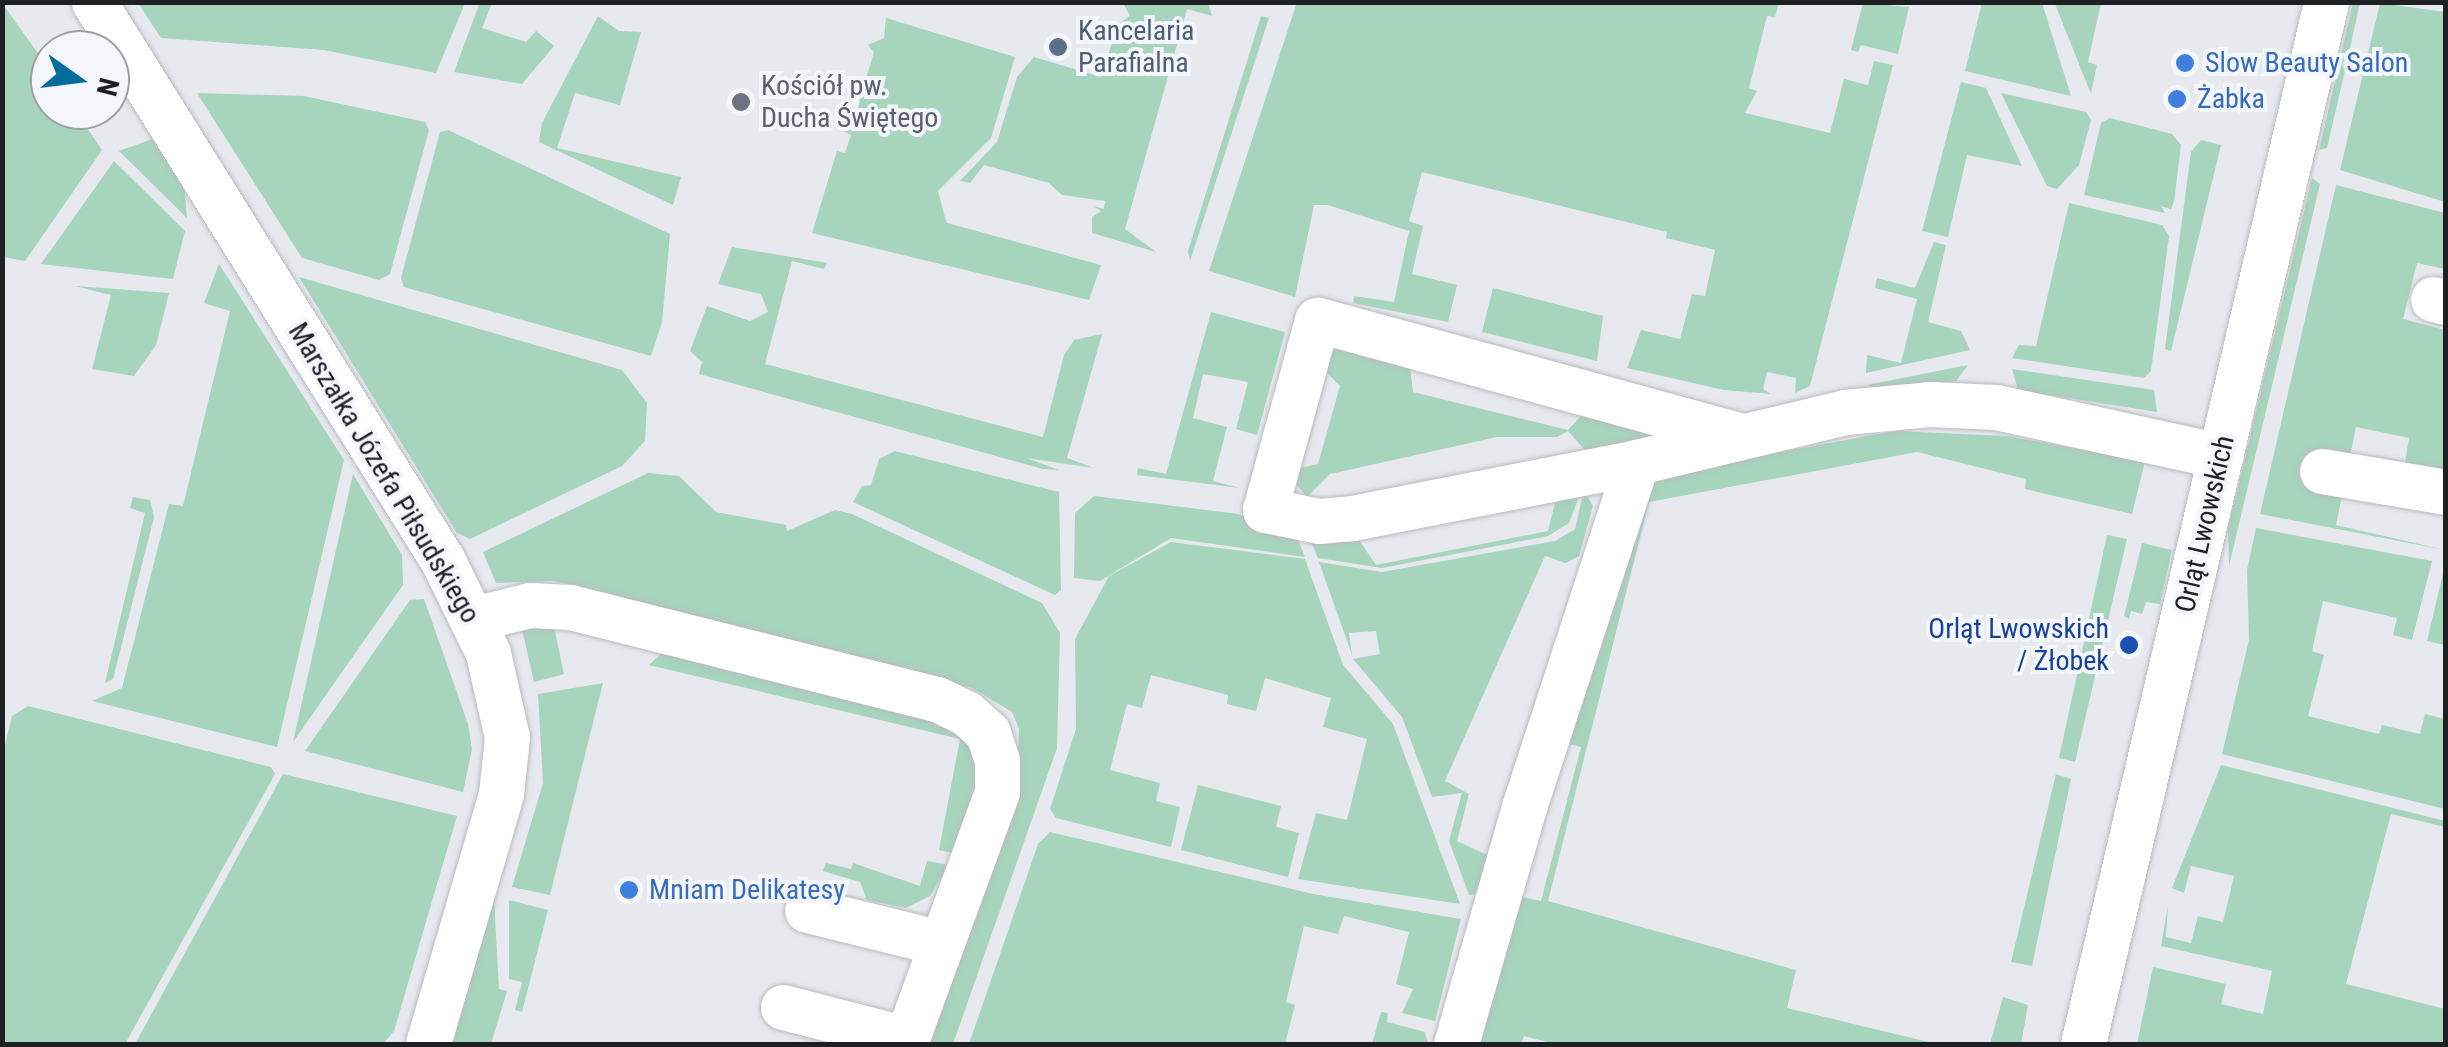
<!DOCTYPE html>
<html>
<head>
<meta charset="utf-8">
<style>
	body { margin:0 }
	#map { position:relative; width:2448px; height:1047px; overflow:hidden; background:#e7e9ef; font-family:"Roboto Condensed",sans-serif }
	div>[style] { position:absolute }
	.green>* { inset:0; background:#a7d4bd }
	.roads { filter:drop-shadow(0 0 2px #b9bac0) drop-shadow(0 0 2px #b9bac0) }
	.street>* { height:45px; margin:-22.5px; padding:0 22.5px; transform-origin:22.5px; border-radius:22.5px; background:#fff }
	.dots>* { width:28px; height:28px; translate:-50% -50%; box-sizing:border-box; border:5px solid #f4f6fc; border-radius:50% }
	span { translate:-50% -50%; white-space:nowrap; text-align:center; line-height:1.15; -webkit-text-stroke:8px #f4f6fc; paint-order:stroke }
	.service-label { font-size:28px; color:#4e5e75 }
	.left { translate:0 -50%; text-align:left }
	.shop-label { font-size:28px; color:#366cbe }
	.worship-label { font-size:28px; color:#5b616d }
	.street-label { font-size:28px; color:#1f2022 }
	.transit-label { font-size:28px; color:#164399 }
	.right { translate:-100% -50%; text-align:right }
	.frame { position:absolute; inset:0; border:5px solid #1f2022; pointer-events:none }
	.north { position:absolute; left:30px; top:30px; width:100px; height:100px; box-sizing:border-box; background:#f4f6fc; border:2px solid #9fa0a5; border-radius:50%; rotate:104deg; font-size:28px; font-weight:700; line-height:40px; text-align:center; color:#1f2022 }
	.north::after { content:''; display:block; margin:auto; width:35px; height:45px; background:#056d9a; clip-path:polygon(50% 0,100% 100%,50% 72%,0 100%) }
</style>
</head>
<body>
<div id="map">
	<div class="green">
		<div style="clip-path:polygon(480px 2px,492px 3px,482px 28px,526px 42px,536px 31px,554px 46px,522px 84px,454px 72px)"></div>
		<div style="clip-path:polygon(1297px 2px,1779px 3px,1775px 17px,1767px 16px,1749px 88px,1757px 91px,1745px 113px,1830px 133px,1844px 79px,1868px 85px,1874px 61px,1893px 65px,1810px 386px,1795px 393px,1796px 378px,1767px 372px,1763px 389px,1771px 394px,1724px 390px,1627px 368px,1641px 330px,1680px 339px,1692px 294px,1705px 296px,1715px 250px,1666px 238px,1667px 232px,1422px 172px,1409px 221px,1423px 226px,1412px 274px,1457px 285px,1448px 322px,1353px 303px,1354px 296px,1394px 302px,1409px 231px,1328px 205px,1314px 205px,1295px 297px,1209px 271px)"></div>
		<div style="clip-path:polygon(2px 3px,50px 70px,50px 110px,75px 110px,102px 150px,25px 261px,3px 257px)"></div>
		<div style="clip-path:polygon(138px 3px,465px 3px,436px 73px,324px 50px,161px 38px)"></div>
		<div style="clip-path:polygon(1208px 3px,1212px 16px,1187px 9px,1125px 229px,1156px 252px,1092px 233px,1092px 217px,1101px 211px,1093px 206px,1104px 209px,1105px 201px,1062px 195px,1049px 183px,984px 165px,970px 183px,960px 181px,997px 142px,1017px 77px,1034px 57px,1101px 77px,1118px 24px,1130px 16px,1123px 3px)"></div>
		<div style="clip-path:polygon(1863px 3px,1909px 7px,1898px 54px,1861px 45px,1858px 52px,1851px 50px)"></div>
		<div style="clip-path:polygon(1982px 3px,2042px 3px,2071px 96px,1965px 71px)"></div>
		<div style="clip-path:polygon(2101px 3px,2088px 62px,2097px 65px,2091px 94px,2055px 4px)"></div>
		<div style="clip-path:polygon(2353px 3px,2360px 3px,2346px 66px,2327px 148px,2319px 150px)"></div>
		<div style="clip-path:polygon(2380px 3px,2445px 12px,2445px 202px,2340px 170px)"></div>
		<div style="clip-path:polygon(598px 16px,619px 31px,641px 32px,620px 105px,575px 93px,557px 148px,681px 177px,673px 205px,539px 142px,542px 123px)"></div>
		<div style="clip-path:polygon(1261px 16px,1269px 18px,1190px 261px,1188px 251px)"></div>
		<div style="clip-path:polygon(886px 18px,1015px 57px,991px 138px,938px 191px,944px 214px,947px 223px,1101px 265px,1089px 300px,812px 233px,837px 151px,845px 153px,851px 135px,843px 131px,852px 130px,862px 93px,855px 88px,863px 89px,874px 52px,868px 45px,884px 38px)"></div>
		<div style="clip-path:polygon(1961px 82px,1986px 88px,2022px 166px,1967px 155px,1948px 237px,1922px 231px)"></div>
		<div style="clip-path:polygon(197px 93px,304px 96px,425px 122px,429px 130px,390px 274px,379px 280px,302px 258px)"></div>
		<div style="clip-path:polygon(2001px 93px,2086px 112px,2091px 120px,2079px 165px,2057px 189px,2047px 186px)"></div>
		<div style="clip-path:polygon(2110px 118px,2172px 134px,2181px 145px,2174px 202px,2171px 209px,2161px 206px,2165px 213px,2084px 195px,2101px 123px)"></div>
		<div style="clip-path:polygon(448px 130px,670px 234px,662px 322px,651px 356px,404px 287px,401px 278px,440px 132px)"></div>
		<div style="clip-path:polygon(155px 138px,184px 183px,187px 218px,119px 151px)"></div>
		<div style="clip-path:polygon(2201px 140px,2221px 145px,2171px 351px,2165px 349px,2191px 152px)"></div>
		<div style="clip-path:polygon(114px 161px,185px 231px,173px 279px,41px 264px)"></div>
		<div style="clip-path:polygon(2312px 178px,2320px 184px,2229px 566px,2228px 529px)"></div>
		<div style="clip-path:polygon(2336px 185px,2445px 213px,2445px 269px,2417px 263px,2403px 319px,2445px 330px,2445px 477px,2404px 469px,2409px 438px,2356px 427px,2336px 525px,2445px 550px,2260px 514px)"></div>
		<div style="clip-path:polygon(2069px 203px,2162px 225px,2169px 236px,2151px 371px,2144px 378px,2012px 358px,2019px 345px,2036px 346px)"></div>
		<div style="clip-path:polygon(1934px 242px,1946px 245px,1928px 322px,1961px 331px,1970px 350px,1866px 373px,1867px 355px,1901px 363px,1917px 299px,1875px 288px,1877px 278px,1915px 288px)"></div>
		<div style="clip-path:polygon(732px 247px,827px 263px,824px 269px,792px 261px,765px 364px,1043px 437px,1064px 355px,1074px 340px,1102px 334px,1067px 458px,1094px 468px,1026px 458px,1059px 470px,1043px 469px,699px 374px,702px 362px,690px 351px,707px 306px,750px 321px,768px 312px,761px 294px,718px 284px)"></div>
		<div style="clip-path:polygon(219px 264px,344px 460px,277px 747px,92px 701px,122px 688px,169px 504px,183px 506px,230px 311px,204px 303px)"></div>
		<div style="clip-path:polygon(299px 277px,622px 370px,647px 403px,645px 441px,622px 466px,470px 539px,457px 533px)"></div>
		<div style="clip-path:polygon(75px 286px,169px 293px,156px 345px,134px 376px,92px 369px,111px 295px)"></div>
		<div style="clip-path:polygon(1493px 288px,1603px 316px,1597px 361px,1482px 332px)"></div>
		<div style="clip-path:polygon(1211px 312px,1285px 332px,1257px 435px,1236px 429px,1248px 382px,1203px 374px,1193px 418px,1227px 427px,1213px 481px,1240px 488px,1137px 475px,1138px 468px,1166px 474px)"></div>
		<div style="clip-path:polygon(1340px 343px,1409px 358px,1413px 392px,1568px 430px,1592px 404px,1653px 430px,1651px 439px,1591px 457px,1568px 431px,1557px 437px,1497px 437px,1330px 474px,1307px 497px,1285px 471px,1318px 464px,1340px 386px,1313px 359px)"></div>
		<div style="clip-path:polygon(1968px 365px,1956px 381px,1877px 390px,1867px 385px)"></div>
		<div style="clip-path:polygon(2012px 369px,2154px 390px,2157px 412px,2018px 390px)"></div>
		<div style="clip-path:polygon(1895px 431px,2007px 436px,2145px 461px,2132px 514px,2025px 489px,2026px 479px,1917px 452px,1649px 502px,1548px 901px,1796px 970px,1787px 1008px,1937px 1044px,1555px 1044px,1524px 1036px,1521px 1044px,1470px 1044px,1518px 896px,1541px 901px,1581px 747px,1568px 744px,1649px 484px,1711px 465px)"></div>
		<div style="clip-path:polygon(895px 451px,1059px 492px,1061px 590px,1055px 595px,853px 502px,862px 486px,871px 485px,879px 459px)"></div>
		<div style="clip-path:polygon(648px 473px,679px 476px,716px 512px,786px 525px,787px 531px,835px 510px,852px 514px,1042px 603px,1060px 633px,1057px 748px,953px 1044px,926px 1044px,1017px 772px,1019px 729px,1012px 712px,972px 688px,590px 589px,554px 581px,496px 583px,483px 552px)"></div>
		<div style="clip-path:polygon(353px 474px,402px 555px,403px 585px,293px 742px)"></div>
		<div style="clip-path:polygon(1582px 489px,1569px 523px,1548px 536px,1382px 568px,1318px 558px,1307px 532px,1355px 534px,1376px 565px,1548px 531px,1557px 495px)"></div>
		<div style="clip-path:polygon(1584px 490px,1593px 506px,1579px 556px,1566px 563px,1545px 556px,1445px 781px,1469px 794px,1457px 841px,1487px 855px,1477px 894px,1469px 895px,1449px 841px,1462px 793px,1432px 797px,1402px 717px,1353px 659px,1380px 654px,1376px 631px,1349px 633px,1352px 655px,1319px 562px,1382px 572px,1555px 541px,1575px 529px)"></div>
		<div style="clip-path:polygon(1094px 496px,1238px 514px,1296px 535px,1305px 557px,1171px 538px,1100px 581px,1074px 578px,1075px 513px)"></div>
		<div style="clip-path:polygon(133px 497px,150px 500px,154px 517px,113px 679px,105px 683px,145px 513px,130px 508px)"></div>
		<div style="clip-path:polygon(2256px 528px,2432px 561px,2412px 640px,2393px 635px,2397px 618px,2323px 601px,2312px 651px,2324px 655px,2308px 716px,2379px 734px,2382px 725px,2420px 734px,2425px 714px,2445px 719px,2445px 809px,2222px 754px,2249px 640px,2247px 570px)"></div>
		<div style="clip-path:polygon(2107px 535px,2127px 539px,2075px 762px,2059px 758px)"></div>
		<div style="clip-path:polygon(1171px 542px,1305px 559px,1343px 665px,1393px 724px,1460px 904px,1298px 879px,1316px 813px,1347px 820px,1367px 739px,1323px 727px,1331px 698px,1265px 678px,1256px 711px,1227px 704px,1228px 695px,1151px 675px,1142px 708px,1127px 704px,1110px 770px,1160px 783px,1156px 801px,1180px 807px,1171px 847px,1056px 818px,1050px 809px,1076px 729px,1075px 639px,1109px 576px)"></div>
		<div style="clip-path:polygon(2142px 543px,2172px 550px,2160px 604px,2146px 602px,2142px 614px,2131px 611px,2129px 619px,2124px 616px)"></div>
		<div style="clip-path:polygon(2445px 565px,2446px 566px,2445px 645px,2427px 641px)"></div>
		<div style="clip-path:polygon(424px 599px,468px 724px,472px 749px,463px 792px,305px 751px,410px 600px)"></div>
		<div style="clip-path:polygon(553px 622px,564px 674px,534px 682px,522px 629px)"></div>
		<div style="clip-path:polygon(662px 653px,949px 722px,972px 744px,982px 767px,952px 853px,939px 850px,960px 739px,649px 665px)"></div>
		<div style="clip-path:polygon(603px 683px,550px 895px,512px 887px,543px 783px,538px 694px)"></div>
		<div style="clip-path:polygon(28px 706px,271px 767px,275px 774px,125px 1044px,3px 1044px,3px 753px,12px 716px)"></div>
		<div style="clip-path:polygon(2221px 765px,2445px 821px,2445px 827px,2391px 814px,2346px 984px,2445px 1009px,2445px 1044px,2137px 1044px,2153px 967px,2226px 984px,2221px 1004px,2263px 1014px,2272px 971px,2161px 946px,2168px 905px,2166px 937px,2191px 943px,2198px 916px,2223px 922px,2234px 876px,2191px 866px,2184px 893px,2172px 888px)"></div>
		<div style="clip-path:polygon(283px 774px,457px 816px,394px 1031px,383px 1044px,135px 1044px)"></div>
		<div style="clip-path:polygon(2056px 774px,2071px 779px,2032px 966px,2011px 962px)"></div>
		<div style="clip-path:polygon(1198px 785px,1281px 806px,1276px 827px,1299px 833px,1288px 877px,1181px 850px)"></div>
		<div style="clip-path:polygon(1050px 832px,1313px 894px,1461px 919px,1435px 1021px,1402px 1013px,1413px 989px,1396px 984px,1409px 932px,1344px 916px,1338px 934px,1304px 926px,1286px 1002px,1295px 1005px,1285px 1044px,969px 1044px,1038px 844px)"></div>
		<div style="clip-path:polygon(927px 861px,949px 865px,930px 896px,906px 908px,867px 900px,860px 882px,823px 871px,826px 863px,851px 869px,853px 863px,920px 886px)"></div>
		<div style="clip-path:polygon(494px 898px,499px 989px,507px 991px,491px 1044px,452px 1044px)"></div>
		<div style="clip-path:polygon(509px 900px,548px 910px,522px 1012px,515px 1010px,522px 982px,509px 979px)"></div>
		<div style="clip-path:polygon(2003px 997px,2028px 1005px,2021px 1044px,1990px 1044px)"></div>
		<div style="clip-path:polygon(1381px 1012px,1388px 1013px,1387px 1022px,1425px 1032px,1428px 1044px,1372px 1044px)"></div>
	</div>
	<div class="roads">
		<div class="street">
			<div style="left:94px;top:2px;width:659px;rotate:58.02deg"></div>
			<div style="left:443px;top:561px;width:102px;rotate:63.9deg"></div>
			<div style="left:488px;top:653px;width:86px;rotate:77.3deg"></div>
			<div style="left:507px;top:737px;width:57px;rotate:96deg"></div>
			<div style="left:501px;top:794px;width:260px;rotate:106.3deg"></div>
			<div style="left:2433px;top:299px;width:13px;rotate:13deg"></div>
			<div style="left:1735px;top:434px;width:433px;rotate:-164.7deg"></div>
			<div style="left:1317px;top:320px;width:197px;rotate:105.3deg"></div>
			<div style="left:1265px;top:510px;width:55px;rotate:11.5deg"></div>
			<div style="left:1319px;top:521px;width:33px;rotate:-5deg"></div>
			<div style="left:1352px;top:518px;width:290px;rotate:-11.1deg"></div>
			<div style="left:1637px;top:462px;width:214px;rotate:-13.5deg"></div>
			<div style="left:1845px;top:412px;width:84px;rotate:-5.4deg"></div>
			<div style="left:1929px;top:404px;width:67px;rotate:2.6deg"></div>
			<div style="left:1996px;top:407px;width:230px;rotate:12.3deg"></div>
			<div style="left:2322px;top:471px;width:126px;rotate:9.6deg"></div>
			<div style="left:473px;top:619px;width:59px;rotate:-13.8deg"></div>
			<div style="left:530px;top:605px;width:40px;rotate:2.9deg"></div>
			<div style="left:570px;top:607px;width:378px;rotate:14.1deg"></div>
			<div style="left:937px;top:699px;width:32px;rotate:26deg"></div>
			<div style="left:966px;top:713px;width:30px;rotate:42deg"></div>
			<div style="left:988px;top:733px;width:28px;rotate:72deg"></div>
			<div style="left:997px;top:760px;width:32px;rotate:90deg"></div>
			<div style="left:997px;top:792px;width:268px;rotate:110.1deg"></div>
			<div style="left:807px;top:910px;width:138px;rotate:13.8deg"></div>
			<div style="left:783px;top:1007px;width:128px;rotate:14.5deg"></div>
			<div style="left:1456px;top:1044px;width:247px;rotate:-74deg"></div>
			<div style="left:1524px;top:807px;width:363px;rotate:-71.9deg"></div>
			<div style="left:2083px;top:1044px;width:1070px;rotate:-76.87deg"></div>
		</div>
	</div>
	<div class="dots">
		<div style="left:1058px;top:47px;background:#5c6f8a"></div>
		<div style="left:2185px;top:63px;background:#3f7fe0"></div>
		<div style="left:2177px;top:99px;background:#3f7fe0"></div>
		<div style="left:741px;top:102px;background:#6b7280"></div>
		<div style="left:2129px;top:645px;background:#1a4fb4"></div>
		<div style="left:629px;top:890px;background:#3f7fe0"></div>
	</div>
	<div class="service-label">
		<span class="left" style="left:1078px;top:47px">Kancelaria<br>Parafialna</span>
	</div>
	<div class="shop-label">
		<span class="left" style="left:2205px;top:63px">Slow Beauty Salon</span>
		<span class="left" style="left:2197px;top:99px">Żabka</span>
		<span class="left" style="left:649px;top:890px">Mniam Delikatesy</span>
	</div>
	<div class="worship-label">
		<span class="left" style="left:761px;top:102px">Kościół pw.<br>Ducha Świętego</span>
	</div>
	<div class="street-label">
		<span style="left:384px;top:473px;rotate:59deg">Marszałka Józefa Piłsudskiego</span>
		<span style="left:2205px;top:524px;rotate:-77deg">Orląt Lwowskich</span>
	</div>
	<div class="transit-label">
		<span class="right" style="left:2109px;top:645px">Orląt Lwowskich<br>/ Żłobek</span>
	</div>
	<div class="frame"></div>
	<div class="north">N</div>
</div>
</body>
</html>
